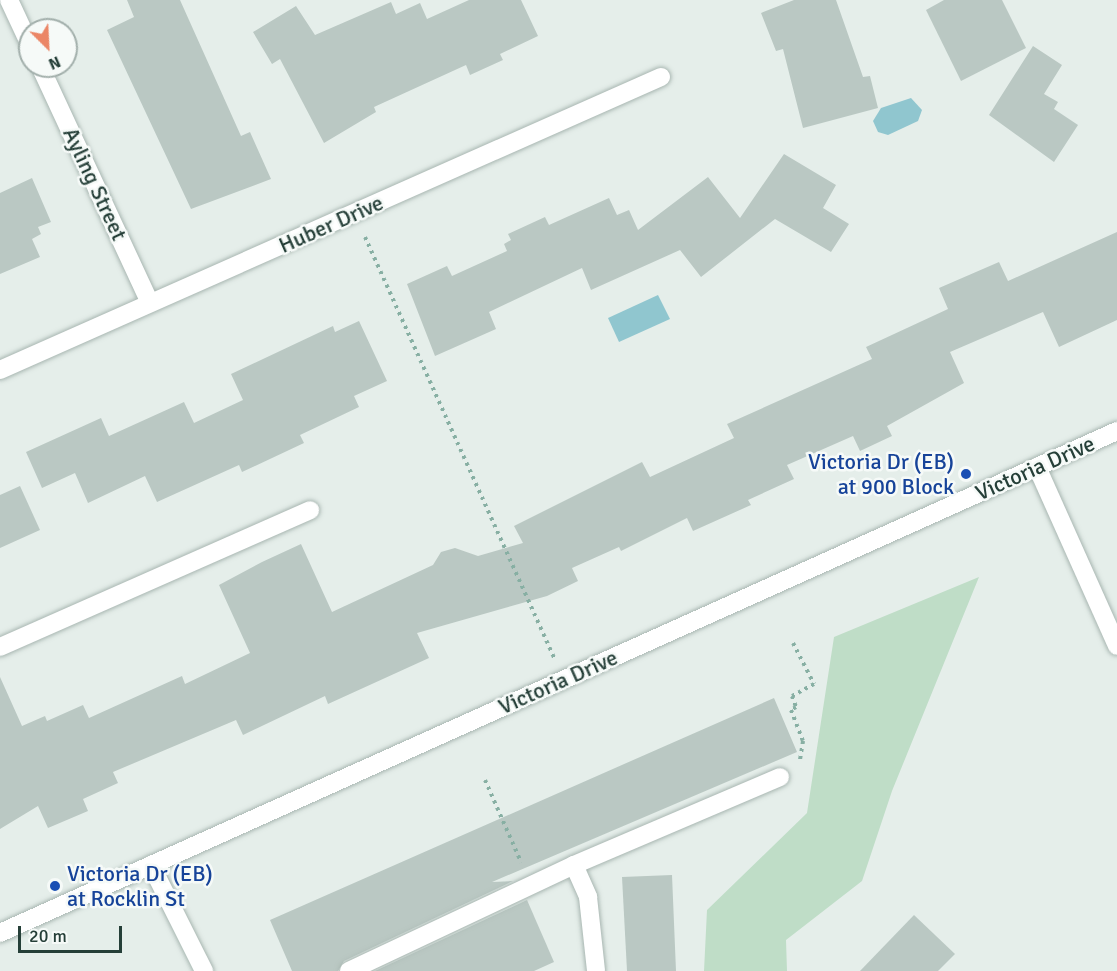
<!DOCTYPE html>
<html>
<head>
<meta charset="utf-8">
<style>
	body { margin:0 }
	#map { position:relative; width:1117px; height:971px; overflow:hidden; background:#e5eeea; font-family:Signika,sans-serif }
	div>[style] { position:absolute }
	.green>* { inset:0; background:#bfddc7 }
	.water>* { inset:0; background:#90c6cf }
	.building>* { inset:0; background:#bac8c3 }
	.path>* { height:4px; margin-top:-2px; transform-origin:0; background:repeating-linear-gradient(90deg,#87afa3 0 3px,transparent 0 7.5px) }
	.roads { filter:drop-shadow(0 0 2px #a8b6b1) drop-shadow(0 0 2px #a8b6b1) }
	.lane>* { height:18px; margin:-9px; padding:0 9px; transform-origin:9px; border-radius:9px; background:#fff }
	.street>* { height:18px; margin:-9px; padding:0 9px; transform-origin:9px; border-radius:9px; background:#fff }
	.secondary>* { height:18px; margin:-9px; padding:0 9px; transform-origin:9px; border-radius:9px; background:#fff }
	.dots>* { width:16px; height:16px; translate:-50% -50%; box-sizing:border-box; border:3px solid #f6faf8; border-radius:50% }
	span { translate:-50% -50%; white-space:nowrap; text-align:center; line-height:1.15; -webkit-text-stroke:5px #f6faf8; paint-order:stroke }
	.street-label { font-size:22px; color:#253f38 }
	.transit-label { font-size:22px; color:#164399 }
	.right { translate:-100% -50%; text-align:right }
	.left { translate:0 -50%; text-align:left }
	.north { position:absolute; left:18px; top:18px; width:60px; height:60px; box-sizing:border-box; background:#f6faf8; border:2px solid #a2afab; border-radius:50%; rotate:156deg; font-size:16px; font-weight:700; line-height:24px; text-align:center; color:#253f38 }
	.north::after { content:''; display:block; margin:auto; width:21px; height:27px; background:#eb8666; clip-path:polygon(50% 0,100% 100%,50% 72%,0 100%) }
	.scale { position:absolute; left:18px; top:926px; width:104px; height:27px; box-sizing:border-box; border:3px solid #253f38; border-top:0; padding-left:8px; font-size:18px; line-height:21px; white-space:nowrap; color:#253f38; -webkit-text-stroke:4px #f6faf8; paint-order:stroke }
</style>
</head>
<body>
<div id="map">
	<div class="green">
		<div style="clip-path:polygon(979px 577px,892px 791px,862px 881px,786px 940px,787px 971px,704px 971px,707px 910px,807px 813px,834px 637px)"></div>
	</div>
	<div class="water">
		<div style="clip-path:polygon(911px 98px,922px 110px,918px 121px,888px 135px,878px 132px,873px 121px,881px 108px)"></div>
		<div style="clip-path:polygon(658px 295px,670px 319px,619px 342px,608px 318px)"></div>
	</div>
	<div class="building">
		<div style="clip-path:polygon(127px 0,180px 0,241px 136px,250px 132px,271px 179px,191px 209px,107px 30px,134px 17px)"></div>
		<div style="clip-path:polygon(469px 0,521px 0,538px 36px,500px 54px,503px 60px,470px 75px,466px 65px,374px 107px,376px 112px,324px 143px,280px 59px,272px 64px,253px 32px,296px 6px,315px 35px,391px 2px,396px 14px,420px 3px,427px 19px)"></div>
		<div style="clip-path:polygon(794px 0,836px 0,863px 77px,870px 76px,878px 108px,803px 128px,783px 49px,776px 51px,761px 13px)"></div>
		<div style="clip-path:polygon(944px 0,1002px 0,1026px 48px,961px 81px,926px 10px)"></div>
		<div style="clip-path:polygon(1033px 46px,1062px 65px,1044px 94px,1058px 102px,1054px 109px,1078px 125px,1054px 162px,989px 115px)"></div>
		<div style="clip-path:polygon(784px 154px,836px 185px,823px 208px,849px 224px,831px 252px,775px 219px,701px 277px,680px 250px,591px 290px,582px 268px,489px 312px,496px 329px,435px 356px,407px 284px,447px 266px,452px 276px,507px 251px,504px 244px,511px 240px,508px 234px,545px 217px,549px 225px,609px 198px,617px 215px,629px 210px,638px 230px,708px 177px,740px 218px)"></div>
		<div style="clip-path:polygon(32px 178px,51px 222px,38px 227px,41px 234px,32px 239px,40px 257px,0 274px,0 193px)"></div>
		<div style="clip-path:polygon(1117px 232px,1117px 320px,1059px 347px,1043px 312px,950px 352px,964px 383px,887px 426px,892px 436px,860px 451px,853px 436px,787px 465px,794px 479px,748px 500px,751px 505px,693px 531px,687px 518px,621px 551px,619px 547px,572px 568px,578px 581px,547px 596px,417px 633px,429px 658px,328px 704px,325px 696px,243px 735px,236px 720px,113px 772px,118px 783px,83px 799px,88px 811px,48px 828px,38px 806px,0 829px,0 677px,22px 726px,45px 716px,47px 721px,83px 705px,89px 718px,182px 676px,185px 684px,250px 653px,219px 585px,262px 562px,301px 544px,332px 612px,433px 565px,441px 552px,455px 548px,478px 556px,523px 543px,514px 526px,642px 462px,650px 477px,734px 438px,727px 424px,872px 359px,866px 347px,948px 309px,939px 288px,999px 262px,1008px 281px)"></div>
		<div style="clip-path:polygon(359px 321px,387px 381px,354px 396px,359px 407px,300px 435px,304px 443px,242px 472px,239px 465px,157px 502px,145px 476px,88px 503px,75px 473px,42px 488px,26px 452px,101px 418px,109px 436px,184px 402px,194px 423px,243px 400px,231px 374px,333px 326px,335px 332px)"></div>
		<div style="clip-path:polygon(20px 486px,40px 530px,0 548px,0 495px)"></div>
		<div style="clip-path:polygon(774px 698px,797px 752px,492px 882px,513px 881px,344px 961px,338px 971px,292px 971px,270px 920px)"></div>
		<div style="clip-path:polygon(672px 875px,676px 971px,627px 971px,622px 877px)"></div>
		<div style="clip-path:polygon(527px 900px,554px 962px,534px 971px,375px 971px)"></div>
		<div style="clip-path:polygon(914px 915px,955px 954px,938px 971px,860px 971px)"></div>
	</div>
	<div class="path">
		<div style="left:365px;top:237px;width:461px;rotate:65.8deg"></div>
		<div style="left:793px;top:643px;width:46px;rotate:62.9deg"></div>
		<div style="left:814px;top:684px;width:25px;rotate:151deg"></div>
		<div style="left:792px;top:696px;width:12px;rotate:70deg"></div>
		<div style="left:796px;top:707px;width:6px;rotate:149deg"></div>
		<div style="left:791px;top:710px;width:33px;rotate:69deg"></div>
		<div style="left:803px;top:741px;width:19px;rotate:99deg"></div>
		<div style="left:485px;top:780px;width:90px;rotate:66.3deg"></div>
	</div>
	<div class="roads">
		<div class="lane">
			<div style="left:0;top:647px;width:339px;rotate:-23.8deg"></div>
			<div style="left:574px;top:865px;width:35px;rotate:66deg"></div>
			<div style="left:588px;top:897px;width:74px;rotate:83.8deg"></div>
			<div style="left:349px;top:971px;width:249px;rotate:-25.2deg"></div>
			<div style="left:574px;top:865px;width:224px;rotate:-23.1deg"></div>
		</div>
		<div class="street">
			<div style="left:9px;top:0;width:50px;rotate:65deg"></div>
			<div style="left:40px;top:66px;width:261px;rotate:65.1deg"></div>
			<div style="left:0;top:370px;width:723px;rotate:-23.91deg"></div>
		</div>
		<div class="secondary">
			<div style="left:1037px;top:467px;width:196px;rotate:65.9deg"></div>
			<div style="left:151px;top:865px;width:119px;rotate:63.4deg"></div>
			<div style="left:0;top:933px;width:1225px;rotate:-24.2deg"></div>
		</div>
	</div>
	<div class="dots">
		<div style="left:966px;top:474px;background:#1a4fb4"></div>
		<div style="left:55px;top:886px;background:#1a4fb4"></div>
	</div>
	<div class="street-label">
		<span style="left:95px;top:184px;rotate:65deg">Ayling Street</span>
		<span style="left:331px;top:224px;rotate:-24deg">Huber Drive</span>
		<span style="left:1035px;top:468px;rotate:-24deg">Victoria Drive</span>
		<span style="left:558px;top:682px;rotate:-24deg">Victoria Drive</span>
	</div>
	<div class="transit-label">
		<span class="right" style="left:954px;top:474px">Victoria Dr (EB)<br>at 900 Block</span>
		<span class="left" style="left:67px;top:886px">Victoria Dr (EB)<br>at Rocklin St</span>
	</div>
	<div class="north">N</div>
	<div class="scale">20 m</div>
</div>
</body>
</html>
